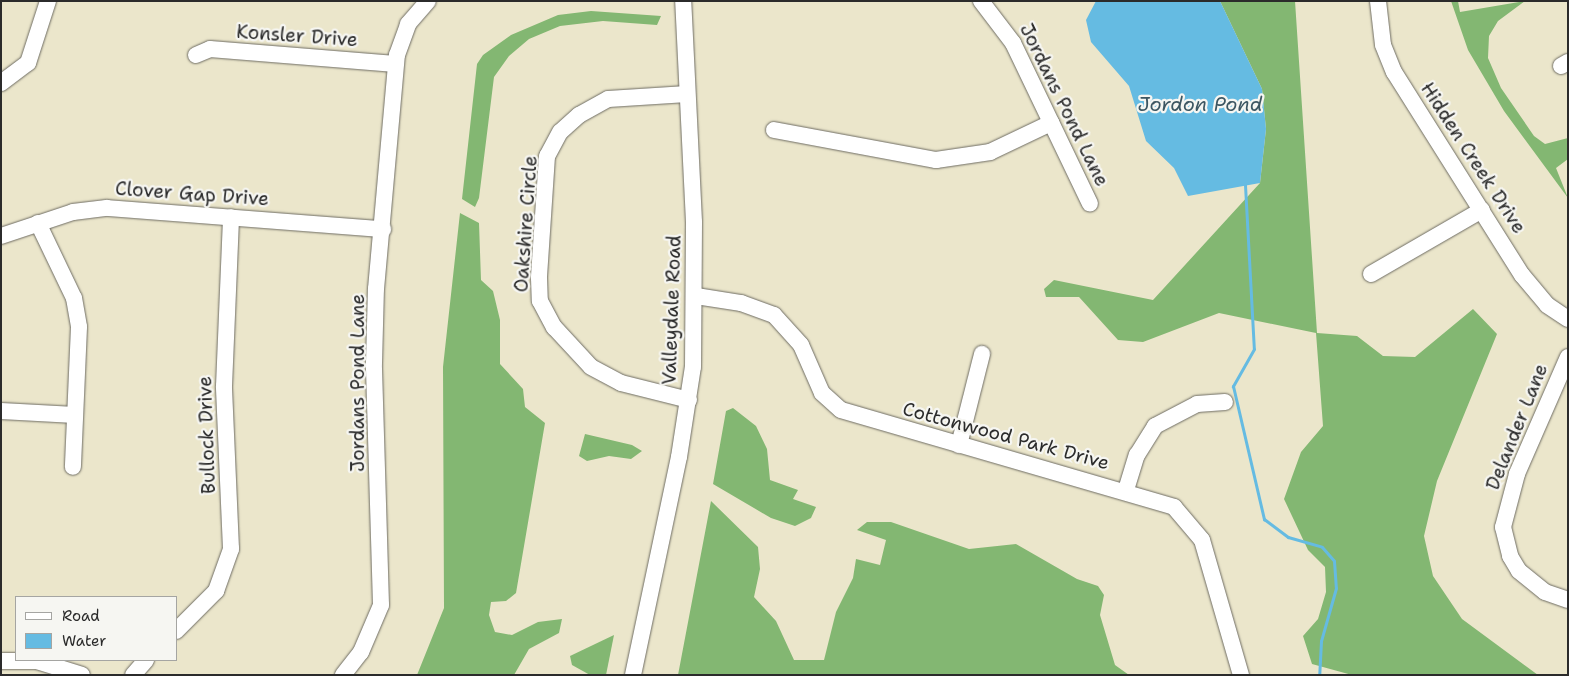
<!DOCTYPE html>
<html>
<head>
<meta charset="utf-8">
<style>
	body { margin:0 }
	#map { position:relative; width:1569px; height:676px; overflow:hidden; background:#ebe6cb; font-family:"Shantell Sans",sans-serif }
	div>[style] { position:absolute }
	.forest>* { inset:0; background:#83b772 }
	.water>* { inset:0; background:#65bbe2 }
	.stream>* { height:3px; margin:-1.5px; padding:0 1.5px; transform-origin:1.5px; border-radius:1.5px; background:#65bbe2 }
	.roads { filter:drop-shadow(0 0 1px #6e6c63) drop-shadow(0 0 1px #6e6c63) }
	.minor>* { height:16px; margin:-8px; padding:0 8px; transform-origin:8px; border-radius:8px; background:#fff }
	span { translate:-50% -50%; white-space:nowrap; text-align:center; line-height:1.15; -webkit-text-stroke:4.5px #f6f6f2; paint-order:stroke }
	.street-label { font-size:19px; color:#2b2b2b }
	.water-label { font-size:20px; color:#3c5662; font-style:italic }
	.frame { position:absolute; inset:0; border:2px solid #2b2b2b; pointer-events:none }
	.legend { position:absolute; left:15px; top:596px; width:162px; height:65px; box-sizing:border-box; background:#f6f6f2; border:1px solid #a5a5a2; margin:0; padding:6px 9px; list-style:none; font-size:15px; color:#2b2b2b }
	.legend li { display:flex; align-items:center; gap:10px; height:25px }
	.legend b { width:25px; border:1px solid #a5a5a2 }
</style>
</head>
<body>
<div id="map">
	<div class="forest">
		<div style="clip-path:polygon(1220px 1px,1295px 1px,1317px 333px,1357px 336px,1383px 356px,1415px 357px,1473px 309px,1497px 334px,1437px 481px,1424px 536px,1433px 576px,1462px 619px,1538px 675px,1352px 675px,1312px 664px,1303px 636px,1318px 619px,1326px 592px,1325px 567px,1308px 550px,1284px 499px,1301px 452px,1323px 426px,1316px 333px,1219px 313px,1143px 342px,1118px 340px,1079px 297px,1046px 297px,1044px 289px,1054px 280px,1153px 300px,1260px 183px,1266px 129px,1262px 89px)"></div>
		<div style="clip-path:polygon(1451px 1px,1458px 1px,1460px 12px,1525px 1px,1498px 21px,1489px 36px,1488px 58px,1501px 88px,1534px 136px,1545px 144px,1568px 138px,1568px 159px,1556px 168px,1568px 198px,1504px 111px,1468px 50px)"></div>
		<div style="clip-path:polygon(591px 11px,661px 16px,657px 25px,603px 21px,560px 26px,529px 39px,509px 56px,494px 77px,479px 198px,475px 207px,462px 199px,477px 64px,483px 55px,511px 35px,558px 15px)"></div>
		<div style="clip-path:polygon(460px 213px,479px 223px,481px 280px,493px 291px,500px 320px,500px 364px,523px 389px,525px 407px,545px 423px,516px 593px,506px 601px,491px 602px,489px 615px,495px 632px,512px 635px,538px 622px,562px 619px,559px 633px,529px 649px,514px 675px,417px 675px,444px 608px,443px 367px)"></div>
		<div style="clip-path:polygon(733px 408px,756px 426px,767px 449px,770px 480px,798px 490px,793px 499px,816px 507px,811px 518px,795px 526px,771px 518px,713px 484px,726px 411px)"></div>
		<div style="clip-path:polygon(585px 434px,632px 445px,642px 451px,631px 459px,609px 456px,587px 461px,579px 456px)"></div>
		<div style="clip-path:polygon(711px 501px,758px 547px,760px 569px,754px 597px,776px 621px,794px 660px,824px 660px,836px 612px,853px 578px,856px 559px,880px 565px,886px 540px,857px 530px,867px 522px,891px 522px,969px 549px,1016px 544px,1077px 579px,1098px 586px,1104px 595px,1100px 615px,1115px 665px,1129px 675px,678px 675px)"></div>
		<div style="clip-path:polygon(614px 635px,606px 675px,590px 675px,572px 665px,570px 656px)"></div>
	</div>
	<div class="water">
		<div style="clip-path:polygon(1096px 1px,1220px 1px,1262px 89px,1266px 129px,1260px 183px,1188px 196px,1174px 168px,1146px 141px,1129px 86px,1091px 42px,1086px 20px)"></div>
	</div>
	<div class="stream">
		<div style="left:1245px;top:185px;width:164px;rotate:86.9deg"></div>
		<div style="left:1254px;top:349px;width:43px;rotate:119.6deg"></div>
		<div style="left:1233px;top:386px;width:137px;rotate:76.9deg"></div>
		<div style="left:1264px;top:519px;width:30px;rotate:37deg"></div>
		<div style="left:1288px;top:537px;width:35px;rotate:16deg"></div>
		<div style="left:1322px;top:547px;width:18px;rotate:49deg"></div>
		<div style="left:1334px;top:561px;width:27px;rotate:86deg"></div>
		<div style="left:1336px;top:588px;width:55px;rotate:105.8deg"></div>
		<div style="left:1321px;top:641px;width:34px;rotate:93deg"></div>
	</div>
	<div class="roads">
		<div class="minor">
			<div style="left:981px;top:1px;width:53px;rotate:52.7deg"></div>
			<div style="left:1013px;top:43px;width:178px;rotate:64.4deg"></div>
			<div style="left:1378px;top:1px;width:44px;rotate:83.5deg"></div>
			<div style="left:1383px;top:45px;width:29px;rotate:68deg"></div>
			<div style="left:1394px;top:72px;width:240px;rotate:57.8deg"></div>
			<div style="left:1522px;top:275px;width:39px;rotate:50deg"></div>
			<div style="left:1547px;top:305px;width:25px;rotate:34deg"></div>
			<div style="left:196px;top:55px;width:15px;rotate:-23deg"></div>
			<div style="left:210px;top:49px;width:186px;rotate:4.6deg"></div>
			<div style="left:1561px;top:66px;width:8px;rotate:-30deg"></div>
			<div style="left:1px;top:83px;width:34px;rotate:-37deg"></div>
			<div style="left:28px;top:63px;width:65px;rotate:-72.1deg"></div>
			<div style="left:687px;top:94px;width:79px;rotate:176.4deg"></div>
			<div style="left:608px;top:99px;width:33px;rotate:151deg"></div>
			<div style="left:579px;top:115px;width:25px;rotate:138deg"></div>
			<div style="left:560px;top:132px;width:27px;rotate:118deg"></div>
			<div style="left:547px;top:156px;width:122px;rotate:93.8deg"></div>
			<div style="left:539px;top:278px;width:23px;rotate:88deg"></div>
			<div style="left:540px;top:301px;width:30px;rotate:62deg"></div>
			<div style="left:554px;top:327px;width:54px;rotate:47.2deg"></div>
			<div style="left:591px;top:367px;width:34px;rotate:28deg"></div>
			<div style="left:621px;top:383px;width:70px;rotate:14deg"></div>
			<div style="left:774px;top:130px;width:165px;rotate:10.5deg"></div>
			<div style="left:936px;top:160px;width:55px;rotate:-8.4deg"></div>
			<div style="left:990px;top:152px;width:68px;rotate:-25.4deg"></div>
			<div style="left:38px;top:223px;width:83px;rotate:64.4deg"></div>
			<div style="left:74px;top:298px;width:29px;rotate:80deg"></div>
			<div style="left:79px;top:327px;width:140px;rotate:92.5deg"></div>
			<div style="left:1px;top:236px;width:76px;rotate:-18.4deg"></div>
			<div style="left:73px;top:212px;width:34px;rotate:-7deg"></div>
			<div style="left:107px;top:208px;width:277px;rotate:4.4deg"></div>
			<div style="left:1371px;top:274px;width:128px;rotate:-30deg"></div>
			<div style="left:696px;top:296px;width:46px;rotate:8.8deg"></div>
			<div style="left:741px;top:303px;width:35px;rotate:20deg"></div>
			<div style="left:774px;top:315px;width:40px;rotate:48deg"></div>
			<div style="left:801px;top:345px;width:52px;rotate:66.4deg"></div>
			<div style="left:822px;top:393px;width:25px;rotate:42deg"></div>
			<div style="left:841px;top:410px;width:347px;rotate:16.2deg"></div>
			<div style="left:1174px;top:507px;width:43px;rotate:49.7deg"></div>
			<div style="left:1202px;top:540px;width:141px;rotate:73.9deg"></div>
			<div style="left:1568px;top:357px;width:128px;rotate:113.6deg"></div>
			<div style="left:1517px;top:474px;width:55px;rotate:104.8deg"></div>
			<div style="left:1503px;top:527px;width:30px;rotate:76deg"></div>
			<div style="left:1510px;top:556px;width:17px;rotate:59deg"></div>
			<div style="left:1519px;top:571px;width:33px;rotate:39deg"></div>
			<div style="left:1545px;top:592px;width:24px;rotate:19deg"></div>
			<div style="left:1px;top:411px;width:74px;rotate:3.1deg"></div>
			<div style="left:959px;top:445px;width:94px;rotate:-75.8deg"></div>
			<div style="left:1126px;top:490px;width:37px;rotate:-73deg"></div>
			<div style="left:1137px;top:455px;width:34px;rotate:-58deg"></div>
			<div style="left:1155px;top:426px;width:47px;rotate:-27.6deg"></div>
			<div style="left:1197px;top:404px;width:28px;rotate:-4deg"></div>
			<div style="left:176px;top:631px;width:57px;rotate:-45deg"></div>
			<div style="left:216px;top:591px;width:45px;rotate:-70.3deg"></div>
			<div style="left:231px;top:549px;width:163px;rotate:-92.5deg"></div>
			<div style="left:224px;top:386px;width:169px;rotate:-87.6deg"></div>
			<div style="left:1px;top:661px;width:36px"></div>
			<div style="left:37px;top:661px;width:47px;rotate:17.3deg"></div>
			<div style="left:133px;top:675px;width:20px;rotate:-49deg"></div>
			<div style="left:343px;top:675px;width:29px;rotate:-52deg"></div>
			<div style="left:361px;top:652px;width:51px;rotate:-66.9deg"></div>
			<div style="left:381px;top:605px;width:242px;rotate:-91.7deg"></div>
			<div style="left:374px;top:363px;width:74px;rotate:-88.5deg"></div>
			<div style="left:376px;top:289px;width:235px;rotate:-84.9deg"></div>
			<div style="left:397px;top:55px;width:33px;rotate:-70deg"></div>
			<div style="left:408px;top:24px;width:30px;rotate:-49deg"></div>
			<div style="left:633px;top:675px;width:223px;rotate:-78.1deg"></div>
			<div style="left:679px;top:457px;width:91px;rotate:-81.2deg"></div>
			<div style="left:693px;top:367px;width:145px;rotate:-89.6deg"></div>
			<div style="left:694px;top:222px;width:221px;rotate:-92.8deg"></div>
		</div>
	</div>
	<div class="street-label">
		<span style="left:297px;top:36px;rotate:4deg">Konsler Drive</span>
		<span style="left:1064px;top:105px;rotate:64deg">Jordans Pond Lane</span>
		<span style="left:1473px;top:158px;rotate:57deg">Hidden Creek Drive</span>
		<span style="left:192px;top:194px;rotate:4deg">Clover Gap Drive</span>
		<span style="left:526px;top:224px;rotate:-86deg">Oakshire Circle</span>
		<span style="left:672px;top:310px;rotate:-88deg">Valleydale Road</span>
		<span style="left:358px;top:383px;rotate:-90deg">Jordans Pond Lane</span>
		<span style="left:1517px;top:427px;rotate:-68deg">Delander Lane</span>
		<span style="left:207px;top:435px;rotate:-92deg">Bullock Drive</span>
		<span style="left:1006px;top:436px;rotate:15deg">Cottonwood Park Drive</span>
	</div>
	<div class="water-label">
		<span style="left:1200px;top:104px">Jordon Pond</span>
	</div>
	<div class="frame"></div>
	<ul class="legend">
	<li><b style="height:6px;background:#fff"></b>Road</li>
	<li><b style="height:14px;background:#65bbe2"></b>Water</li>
	</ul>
</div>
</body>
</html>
